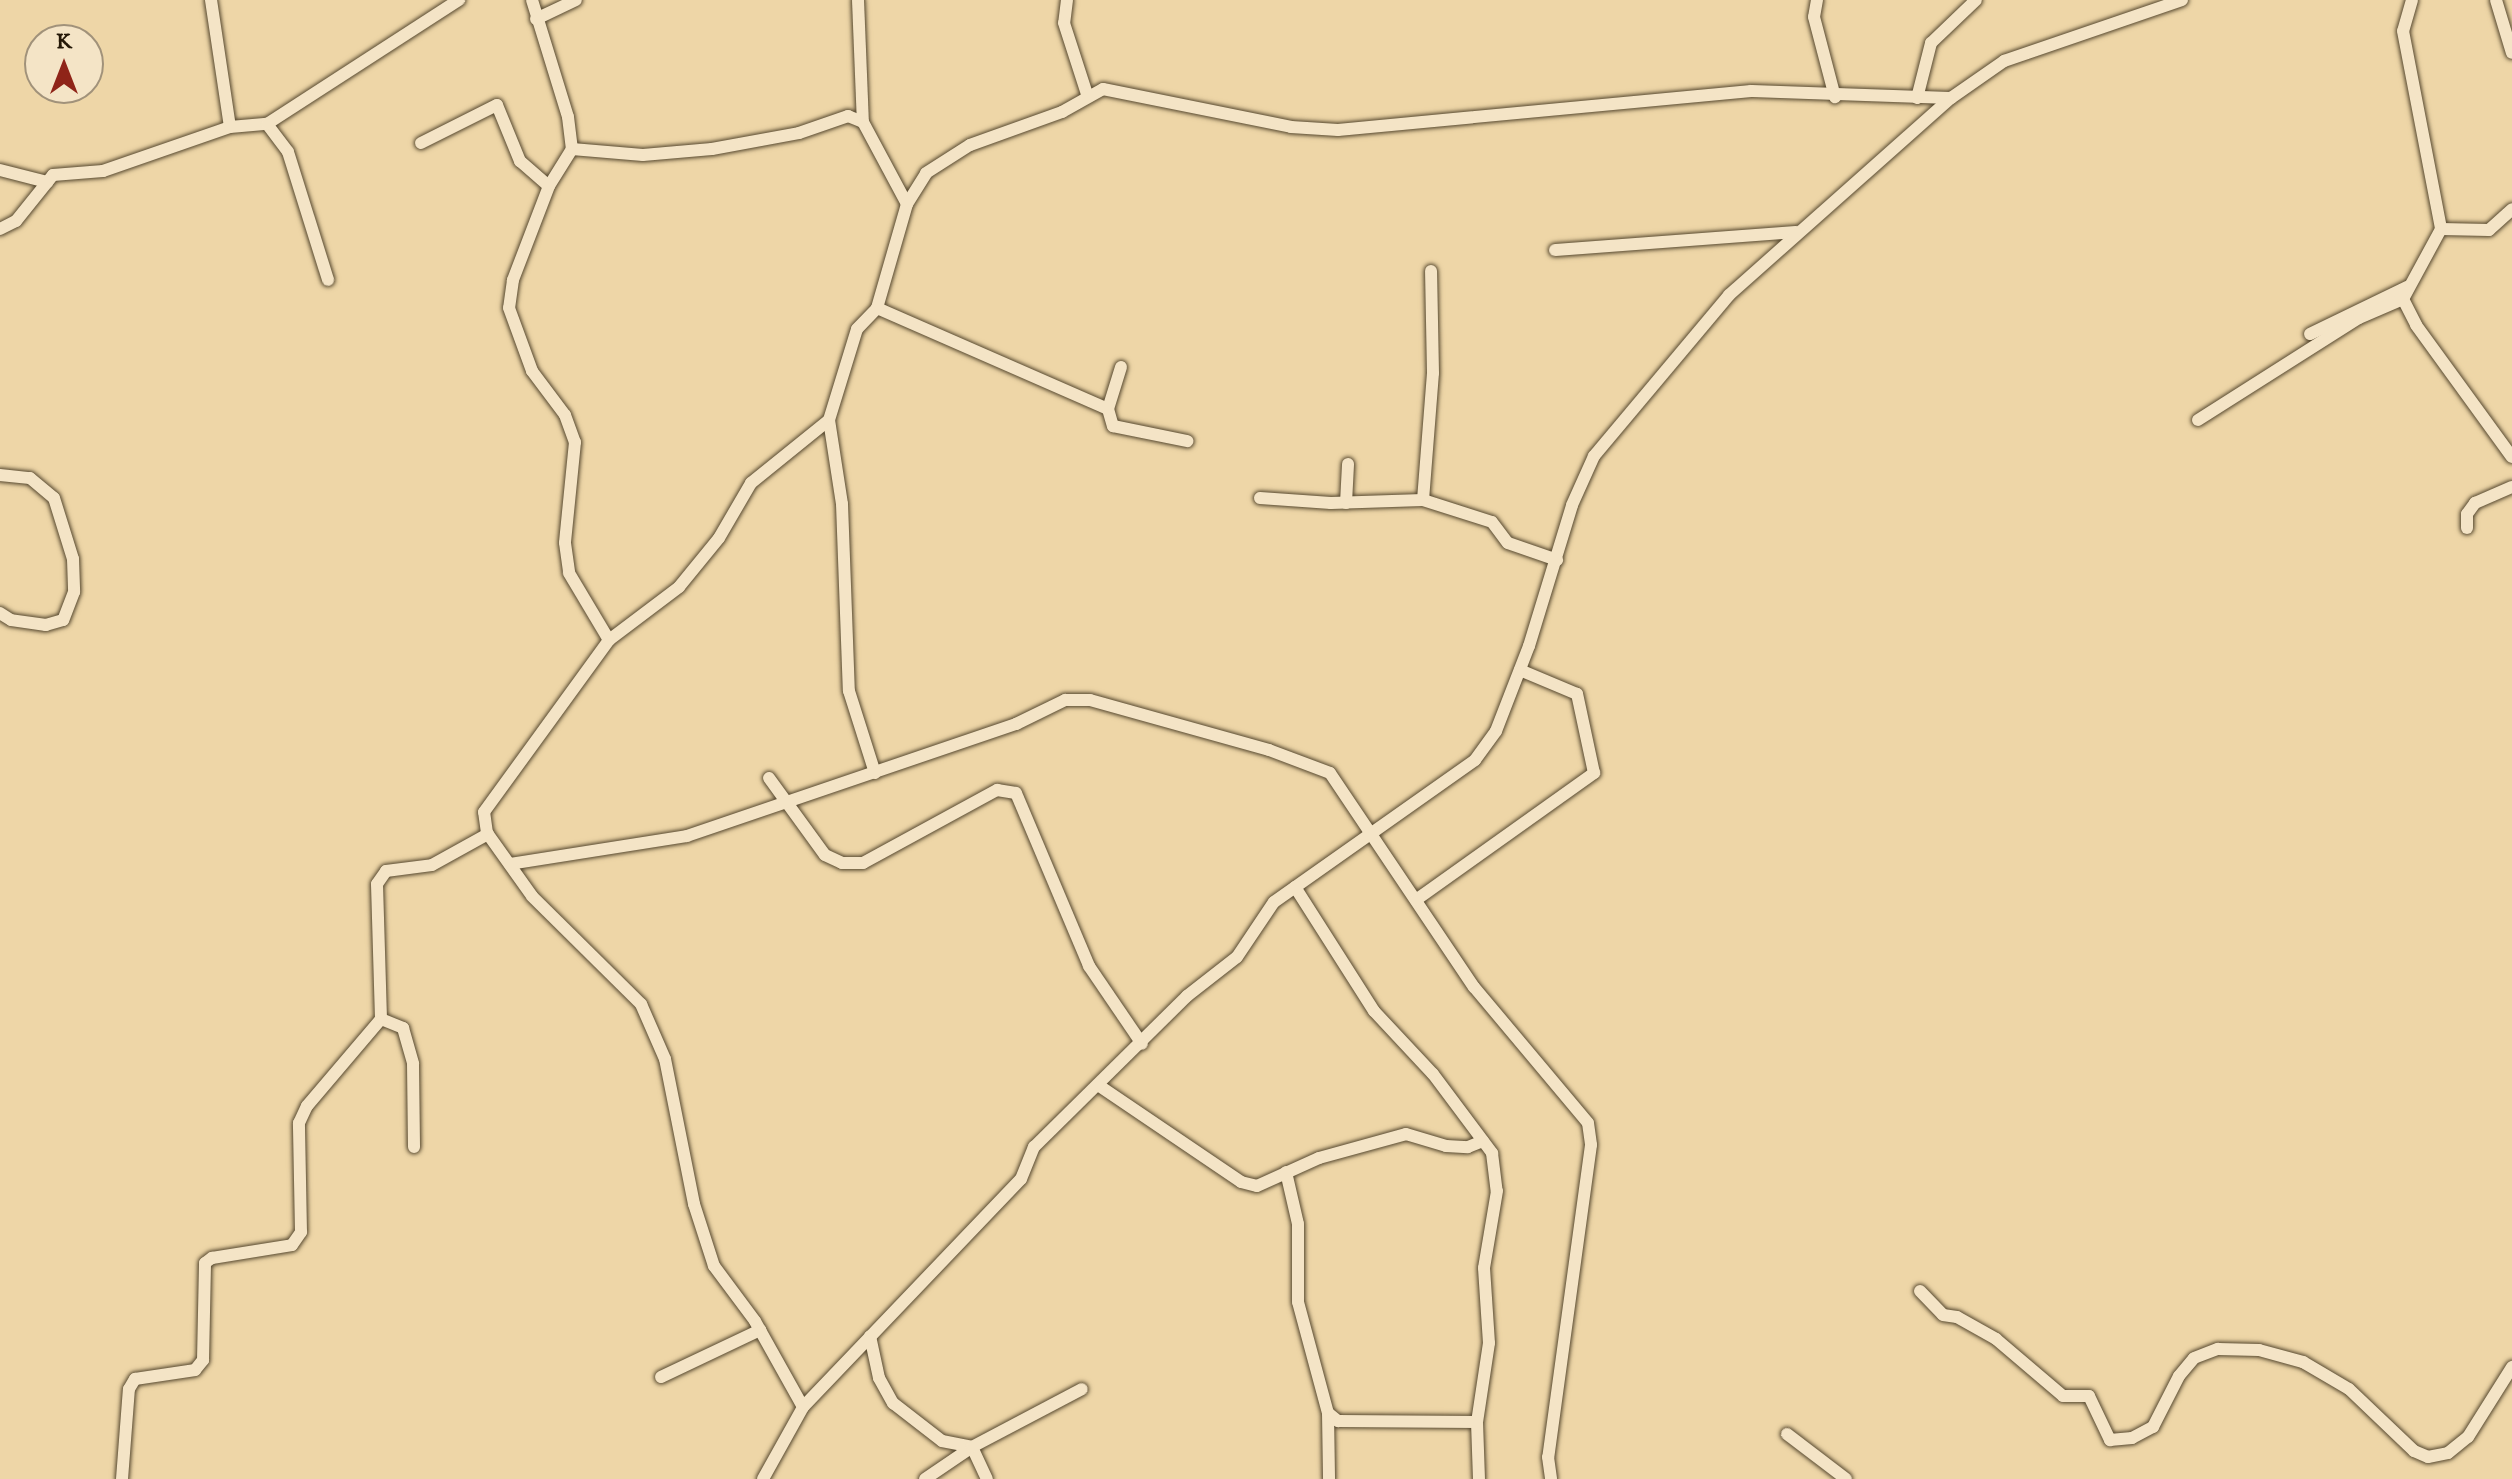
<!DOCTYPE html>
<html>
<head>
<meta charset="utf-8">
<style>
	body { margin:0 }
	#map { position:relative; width:2512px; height:1479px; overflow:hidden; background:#eed6a7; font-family:"IM FELL English",serif }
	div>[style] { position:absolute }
	.roads { filter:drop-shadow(0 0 2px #56482f) drop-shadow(0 0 2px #56482f) }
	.minor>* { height:12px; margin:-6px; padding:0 6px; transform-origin:6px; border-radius:6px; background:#f4e4c6 }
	span { translate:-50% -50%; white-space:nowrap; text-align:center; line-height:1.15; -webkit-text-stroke:7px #f4e4c6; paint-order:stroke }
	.north { position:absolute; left:24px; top:24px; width:80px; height:80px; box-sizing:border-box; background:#f4e4c6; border:2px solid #a1927a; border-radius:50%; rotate:0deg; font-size:22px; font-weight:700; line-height:32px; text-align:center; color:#241807 }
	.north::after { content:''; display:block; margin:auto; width:28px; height:36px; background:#8f2418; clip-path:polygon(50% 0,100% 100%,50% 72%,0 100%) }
</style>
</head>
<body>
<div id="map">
	<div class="roads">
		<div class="minor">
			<div style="left:211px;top:0;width:128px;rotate:81.5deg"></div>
			<div style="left:532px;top:0;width:122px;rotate:72.9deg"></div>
			<div style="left:568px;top:117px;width:32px;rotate:83deg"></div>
			<div style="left:572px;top:149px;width:44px;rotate:121.9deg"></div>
			<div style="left:549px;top:186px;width:101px;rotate:111deg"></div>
			<div style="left:513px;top:280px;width:28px;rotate:98deg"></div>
			<div style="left:509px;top:308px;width:67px;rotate:69.9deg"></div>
			<div style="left:532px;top:371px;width:55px;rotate:53.1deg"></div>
			<div style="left:565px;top:415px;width:29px;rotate:70deg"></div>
			<div style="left:575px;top:442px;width:101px;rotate:95.7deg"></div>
			<div style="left:565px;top:543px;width:30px;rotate:82deg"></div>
			<div style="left:569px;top:573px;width:78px;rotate:59.2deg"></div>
			<div style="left:858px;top:0;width:122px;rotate:87.7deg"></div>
			<div style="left:1067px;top:0;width:23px;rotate:97deg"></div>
			<div style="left:1064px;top:23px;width:75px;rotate:72.1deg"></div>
			<div style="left:1817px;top:0;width:17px;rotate:100deg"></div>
			<div style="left:1814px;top:17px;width:83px;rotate:75.3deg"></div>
			<div style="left:2412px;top:0;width:32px;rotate:106deg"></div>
			<div style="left:2403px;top:31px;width:202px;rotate:79.1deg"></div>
			<div style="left:2441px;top:229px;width:80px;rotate:118.5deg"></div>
			<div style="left:2403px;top:299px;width:29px;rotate:63deg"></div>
			<div style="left:2416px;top:325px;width:163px;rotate:54deg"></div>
			<div style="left:2496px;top:0;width:55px;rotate:73.2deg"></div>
			<div style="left:536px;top:19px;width:44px;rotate:-25.4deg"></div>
			<div style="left:1917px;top:98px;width:57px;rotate:-75.7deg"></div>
			<div style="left:1931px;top:43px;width:62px;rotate:-43.7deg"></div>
			<div style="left:267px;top:124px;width:35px;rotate:53deg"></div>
			<div style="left:288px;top:152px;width:134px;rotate:72.6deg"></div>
			<div style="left:421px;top:143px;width:85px;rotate:-26.6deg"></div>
			<div style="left:497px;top:105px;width:61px;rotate:67.7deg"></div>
			<div style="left:520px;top:161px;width:38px;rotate:41deg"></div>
			<div style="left:572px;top:149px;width:71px;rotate:4.8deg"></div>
			<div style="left:643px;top:155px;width:69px;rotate:-5deg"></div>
			<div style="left:712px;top:149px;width:88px;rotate:-10.4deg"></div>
			<div style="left:799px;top:133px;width:52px;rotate:-19.1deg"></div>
			<div style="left:848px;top:116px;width:16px;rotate:22deg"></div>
			<div style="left:863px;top:122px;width:93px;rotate:61.8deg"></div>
			<div style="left:0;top:170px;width:49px;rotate:14.3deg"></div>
			<div style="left:0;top:229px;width:18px;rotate:-27deg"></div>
			<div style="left:16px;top:221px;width:59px;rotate:-51.2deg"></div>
			<div style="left:53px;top:175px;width:50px;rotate:-4.6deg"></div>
			<div style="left:103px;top:171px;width:134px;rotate:-19.1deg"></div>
			<div style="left:230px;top:127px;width:37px;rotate:-5deg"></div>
			<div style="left:267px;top:124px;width:229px;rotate:-32.9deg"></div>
			<div style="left:2441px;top:229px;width:48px;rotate:1.2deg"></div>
			<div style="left:2489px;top:230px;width:31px;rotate:-42deg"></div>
			<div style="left:1555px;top:250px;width:242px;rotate:-4.3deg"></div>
			<div style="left:877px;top:308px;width:252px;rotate:23.6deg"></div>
			<div style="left:1108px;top:409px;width:18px;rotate:74deg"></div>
			<div style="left:1113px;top:426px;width:76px;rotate:11.5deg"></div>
			<div style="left:2310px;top:334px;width:108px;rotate:-25.9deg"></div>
			<div style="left:1108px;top:409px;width:44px;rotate:-72.8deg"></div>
			<div style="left:829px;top:420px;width:85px;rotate:81.2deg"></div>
			<div style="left:842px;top:504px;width:187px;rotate:87.9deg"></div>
			<div style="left:849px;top:691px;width:86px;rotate:72.4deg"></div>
			<div style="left:2198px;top:420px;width:191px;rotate:-32.4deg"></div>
			<div style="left:2359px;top:318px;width:48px;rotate:-23.4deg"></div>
			<div style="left:0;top:475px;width:30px;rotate:6deg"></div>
			<div style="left:30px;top:478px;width:31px;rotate:40deg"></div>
			<div style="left:54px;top:498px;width:64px;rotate:72.7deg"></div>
			<div style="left:73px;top:559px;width:33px;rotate:88deg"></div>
			<div style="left:74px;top:592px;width:30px;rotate:111deg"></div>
			<div style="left:63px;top:620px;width:18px;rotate:164deg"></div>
			<div style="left:46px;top:625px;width:35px;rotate:-172deg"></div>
			<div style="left:11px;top:620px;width:13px;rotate:-148deg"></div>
			<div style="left:1260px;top:498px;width:71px;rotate:4deg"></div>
			<div style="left:1331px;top:503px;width:92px;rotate:-1.9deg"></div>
			<div style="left:1423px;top:500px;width:72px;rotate:17.7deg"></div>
			<div style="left:1492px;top:522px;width:26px;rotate:53deg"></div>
			<div style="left:1508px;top:543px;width:52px;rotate:19.1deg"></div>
			<div style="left:1423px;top:500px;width:127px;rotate:-85.5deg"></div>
			<div style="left:1433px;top:373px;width:102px;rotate:-91.1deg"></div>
			<div style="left:1346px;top:503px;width:39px;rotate:-87deg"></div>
			<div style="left:2467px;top:528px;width:14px;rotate:-90deg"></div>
			<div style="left:2467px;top:514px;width:14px;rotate:-54deg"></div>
			<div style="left:2475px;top:503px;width:40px;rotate:-23.4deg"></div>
			<div style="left:769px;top:778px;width:95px;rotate:54deg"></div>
			<div style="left:825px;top:855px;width:19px;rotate:25deg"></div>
			<div style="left:842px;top:863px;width:21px"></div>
			<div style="left:863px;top:863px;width:153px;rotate:-28.6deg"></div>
			<div style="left:997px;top:790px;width:19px;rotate:9deg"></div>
			<div style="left:1016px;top:793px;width:188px;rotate:67.1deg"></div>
			<div style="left:1089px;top:966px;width:94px;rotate:55.8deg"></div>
			<div style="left:510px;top:864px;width:179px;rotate:-9deg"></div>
			<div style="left:687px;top:836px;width:348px;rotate:-18.8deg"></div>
			<div style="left:1016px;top:724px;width:55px;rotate:-26.1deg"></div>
			<div style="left:1065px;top:700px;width:25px"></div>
			<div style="left:1090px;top:700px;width:186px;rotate:15.6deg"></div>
			<div style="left:1269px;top:750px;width:65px;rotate:20.7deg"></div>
			<div style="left:1330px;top:773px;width:258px;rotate:56.1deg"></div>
			<div style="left:1474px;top:987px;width:177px;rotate:50deg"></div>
			<div style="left:1588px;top:1123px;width:22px;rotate:82deg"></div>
			<div style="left:1591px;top:1145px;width:315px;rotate:97.8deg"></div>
			<div style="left:1548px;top:1457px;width:22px;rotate:82deg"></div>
			<div style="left:1295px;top:887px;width:147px;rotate:57.5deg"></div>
			<div style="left:1374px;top:1011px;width:86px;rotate:46.9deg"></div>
			<div style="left:1433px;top:1074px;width:99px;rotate:53.2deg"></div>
			<div style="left:1492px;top:1153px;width:38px;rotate:83deg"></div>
			<div style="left:1497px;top:1191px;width:78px;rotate:99.6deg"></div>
			<div style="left:1484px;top:1268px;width:75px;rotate:86.2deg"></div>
			<div style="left:1489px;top:1343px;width:80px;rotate:98.6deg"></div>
			<div style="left:1477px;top:1422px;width:57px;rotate:88deg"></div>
			<div style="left:1416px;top:900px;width:219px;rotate:-35.5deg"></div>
			<div style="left:1594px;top:773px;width:81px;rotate:-102.1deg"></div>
			<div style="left:1577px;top:694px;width:62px;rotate:-157.2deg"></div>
			<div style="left:381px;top:1019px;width:24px;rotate:22deg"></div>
			<div style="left:403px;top:1028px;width:37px;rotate:74deg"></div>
			<div style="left:413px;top:1064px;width:83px;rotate:89.3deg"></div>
			<div style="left:1098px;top:1085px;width:173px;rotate:34.1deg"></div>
			<div style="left:1241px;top:1182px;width:16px;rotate:14deg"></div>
			<div style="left:1257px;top:1186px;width:68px;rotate:-24.3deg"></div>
			<div style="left:1319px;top:1158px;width:90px;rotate:-15.4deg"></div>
			<div style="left:1406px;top:1134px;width:42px;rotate:16.7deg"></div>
			<div style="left:1446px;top:1146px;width:22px;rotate:3deg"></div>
			<div style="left:1468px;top:1147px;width:16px;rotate:-22deg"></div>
			<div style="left:1286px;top:1172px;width:53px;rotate:77deg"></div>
			<div style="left:1298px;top:1224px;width:78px;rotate:90deg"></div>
			<div style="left:1298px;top:1302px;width:115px;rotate:74.9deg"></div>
			<div style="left:1328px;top:1413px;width:13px;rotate:39deg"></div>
			<div style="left:1338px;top:1421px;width:139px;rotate:0.4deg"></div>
			<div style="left:1920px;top:1291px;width:33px;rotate:46deg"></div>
			<div style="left:1943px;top:1315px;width:14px;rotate:8deg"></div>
			<div style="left:1957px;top:1317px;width:45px;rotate:29.4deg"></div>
			<div style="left:1996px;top:1339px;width:88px;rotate:40.4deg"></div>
			<div style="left:2063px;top:1396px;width:26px"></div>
			<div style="left:2089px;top:1396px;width:49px;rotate:64.5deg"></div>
			<div style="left:2110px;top:1440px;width:22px;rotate:-5deg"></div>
			<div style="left:2132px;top:1438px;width:24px;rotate:-28deg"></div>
			<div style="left:2153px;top:1427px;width:57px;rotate:-63deg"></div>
			<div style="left:2179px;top:1376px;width:23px;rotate:-50deg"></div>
			<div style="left:2194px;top:1358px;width:26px;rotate:-21deg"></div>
			<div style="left:2218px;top:1349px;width:41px;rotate:1.4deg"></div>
			<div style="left:2259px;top:1350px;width:46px;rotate:15.3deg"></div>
			<div style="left:2303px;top:1362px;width:53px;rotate:30.4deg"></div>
			<div style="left:2349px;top:1389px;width:90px;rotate:43.6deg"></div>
			<div style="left:2414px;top:1451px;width:15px;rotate:23deg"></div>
			<div style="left:2428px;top:1457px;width:20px;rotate:-11deg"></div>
			<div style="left:2448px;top:1453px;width:26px;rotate:-39deg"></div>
			<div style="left:2468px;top:1437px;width:83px;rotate:-57.8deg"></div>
			<div style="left:870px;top:1336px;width:43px;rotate:77.9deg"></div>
			<div style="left:879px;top:1378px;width:29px;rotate:61deg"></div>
			<div style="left:893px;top:1403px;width:62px;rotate:37.8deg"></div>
			<div style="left:942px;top:1441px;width:31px;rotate:11deg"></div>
			<div style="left:972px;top:1447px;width:35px;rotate:65deg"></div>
			<div style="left:661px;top:1377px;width:110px;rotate:-25.4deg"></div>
			<div style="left:803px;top:1407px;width:98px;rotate:-119.2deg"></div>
			<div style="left:755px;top:1321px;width:69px;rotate:-126.7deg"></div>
			<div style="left:714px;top:1266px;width:65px;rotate:-107.9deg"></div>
			<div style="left:694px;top:1204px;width:148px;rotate:-101.3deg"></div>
			<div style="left:665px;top:1059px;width:60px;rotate:-113.6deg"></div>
			<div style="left:641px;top:1004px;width:153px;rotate:-135.3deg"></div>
			<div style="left:532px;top:896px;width:77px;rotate:-125.5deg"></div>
			<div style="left:487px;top:833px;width:21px;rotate:-98deg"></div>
			<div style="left:484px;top:812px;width:213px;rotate:-54deg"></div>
			<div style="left:609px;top:640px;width:88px;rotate:-37.1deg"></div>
			<div style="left:679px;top:587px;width:63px;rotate:-50.8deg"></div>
			<div style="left:719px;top:538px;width:64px;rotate:-59.8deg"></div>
			<div style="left:751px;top:483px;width:100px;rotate:-38.9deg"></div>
			<div style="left:829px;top:420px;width:95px;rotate:-72.9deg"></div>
			<div style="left:857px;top:329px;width:29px;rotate:-46deg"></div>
			<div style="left:877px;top:308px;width:108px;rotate:-73.9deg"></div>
			<div style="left:907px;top:204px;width:36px;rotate:-58deg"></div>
			<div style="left:926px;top:173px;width:52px;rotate:-32.5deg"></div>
			<div style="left:970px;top:145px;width:98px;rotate:-19.7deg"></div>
			<div style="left:1062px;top:112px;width:47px;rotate:-29.3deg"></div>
			<div style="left:1103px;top:89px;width:192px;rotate:11.4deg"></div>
			<div style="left:1291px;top:127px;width:47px;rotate:3.7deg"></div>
			<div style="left:1338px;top:130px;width:415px;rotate:-5.4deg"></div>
			<div style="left:1751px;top:91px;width:200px;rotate:2deg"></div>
			<div style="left:1328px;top:1413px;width:66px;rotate:89.1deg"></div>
			<div style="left:1787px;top:1434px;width:74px;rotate:37.3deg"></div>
			<div style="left:122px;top:1479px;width:90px;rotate:-85.6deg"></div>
			<div style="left:129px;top:1389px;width:12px;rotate:-59deg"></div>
			<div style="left:135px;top:1379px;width:61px;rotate:-8.5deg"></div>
			<div style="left:195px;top:1370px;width:13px;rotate:-51deg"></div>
			<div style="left:203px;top:1360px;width:97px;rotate:-88.8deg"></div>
			<div style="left:205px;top:1263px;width:9px;rotate:-36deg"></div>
			<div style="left:212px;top:1258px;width:81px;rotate:-9.2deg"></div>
			<div style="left:292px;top:1245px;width:16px;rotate:-55deg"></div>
			<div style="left:301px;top:1232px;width:109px;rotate:-91.1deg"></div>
			<div style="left:299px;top:1123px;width:19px;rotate:-65deg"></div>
			<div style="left:307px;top:1106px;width:114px;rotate:-49.6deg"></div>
			<div style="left:381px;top:1019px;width:135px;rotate:-91.7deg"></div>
			<div style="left:377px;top:884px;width:16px;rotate:-55deg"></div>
			<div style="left:386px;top:871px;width:46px;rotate:-7.4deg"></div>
			<div style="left:432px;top:865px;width:64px;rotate:-29deg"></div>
			<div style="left:763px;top:1479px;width:82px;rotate:-60.9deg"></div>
			<div style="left:803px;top:1407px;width:315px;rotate:-46.3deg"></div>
			<div style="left:1021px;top:1179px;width:35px;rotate:-68deg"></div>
			<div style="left:1034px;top:1147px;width:215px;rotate:-44.6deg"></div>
			<div style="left:1187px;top:996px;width:63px;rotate:-38deg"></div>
			<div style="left:1237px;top:957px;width:66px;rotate:-56.1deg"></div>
			<div style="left:1274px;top:902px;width:246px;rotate:-35.2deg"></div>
			<div style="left:1475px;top:760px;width:36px;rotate:-54deg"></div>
			<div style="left:1496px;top:731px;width:91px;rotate:-68.8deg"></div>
			<div style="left:1529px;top:646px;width:147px;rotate:-73deg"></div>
			<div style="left:1572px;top:505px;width:54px;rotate:-65.8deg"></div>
			<div style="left:1594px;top:456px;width:210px;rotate:-50deg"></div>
			<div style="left:1729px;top:295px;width:297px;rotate:-41.6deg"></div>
			<div style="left:1951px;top:98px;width:65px;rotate:-34.9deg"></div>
			<div style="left:2004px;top:61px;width:188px;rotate:-18.9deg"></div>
			<div style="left:925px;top:1479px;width:57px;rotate:-34.2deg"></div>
			<div style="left:972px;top:1447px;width:124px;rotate:-27.8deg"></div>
		</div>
	</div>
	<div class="north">K</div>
</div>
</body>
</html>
